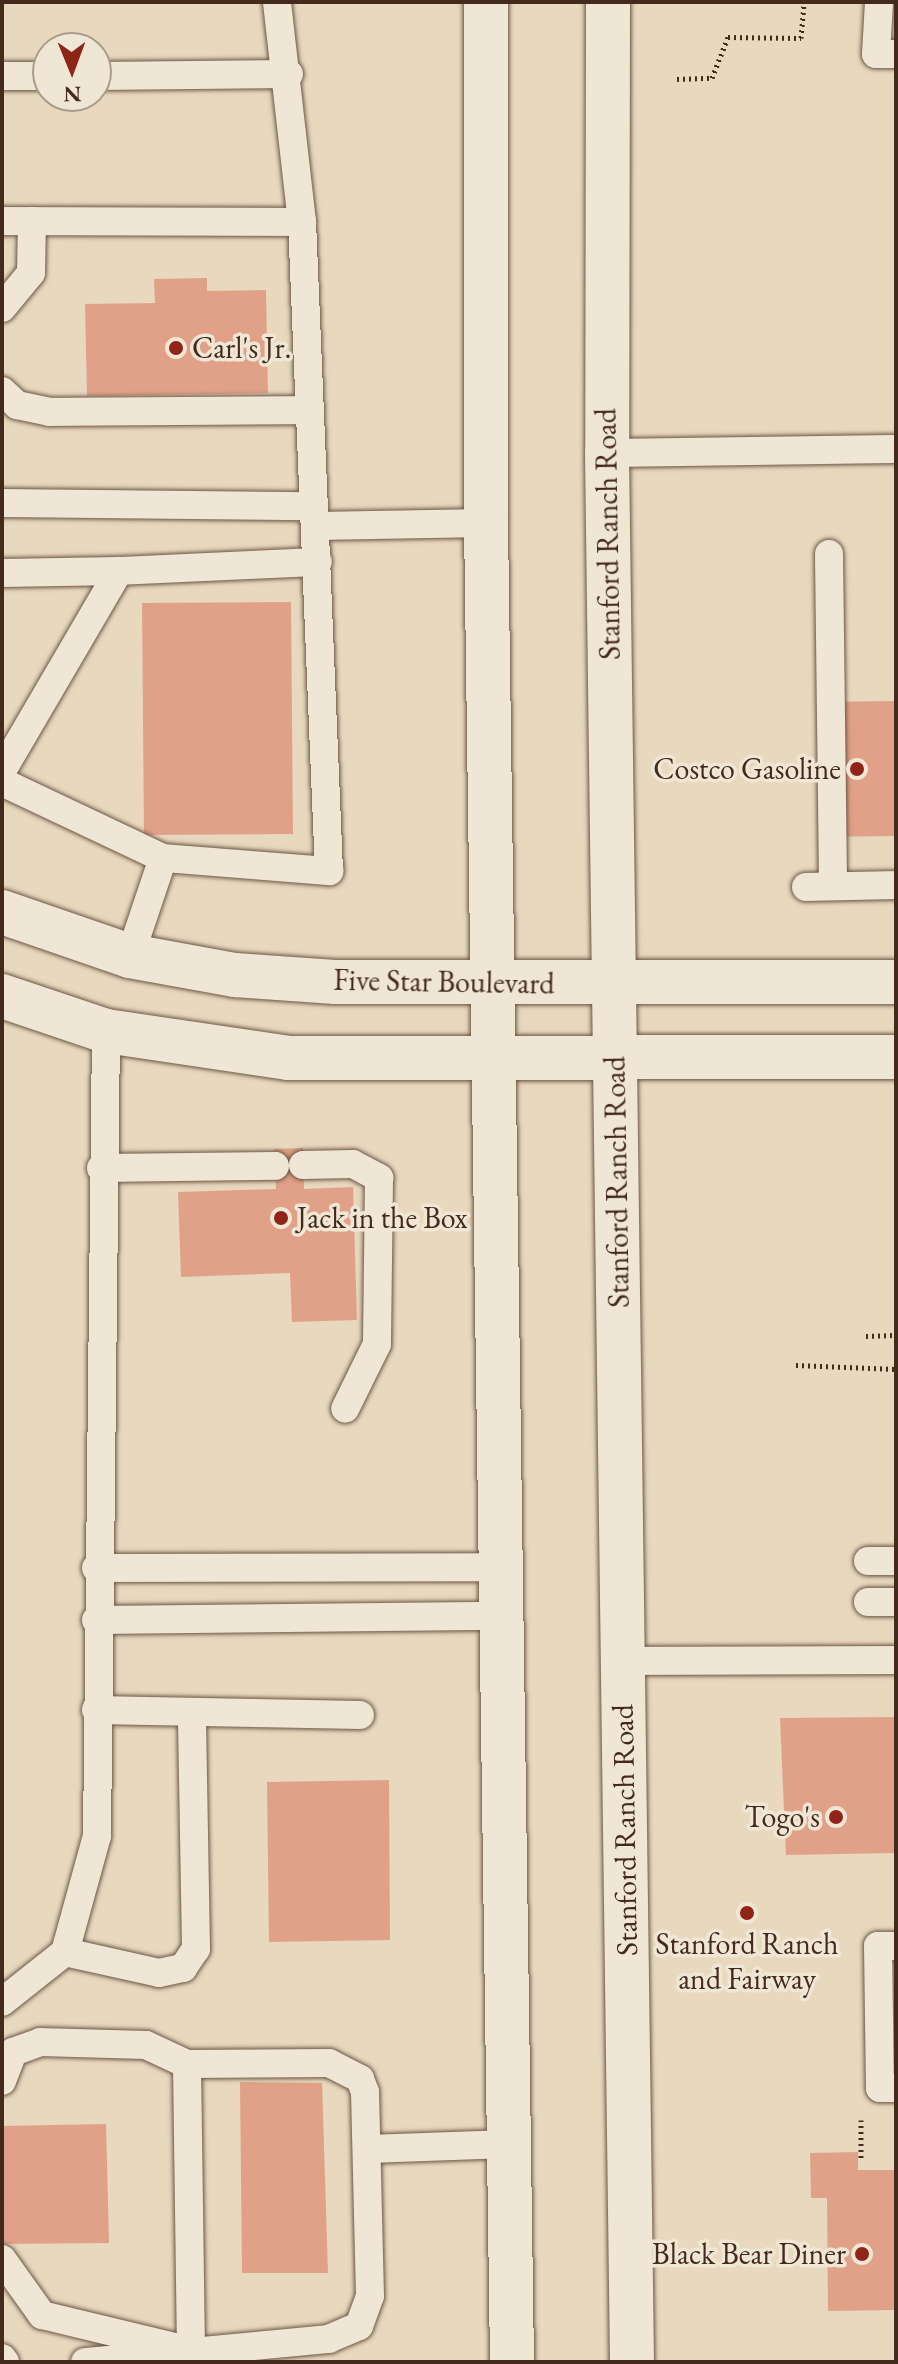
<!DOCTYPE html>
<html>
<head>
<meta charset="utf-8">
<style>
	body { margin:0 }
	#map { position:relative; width:898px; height:2364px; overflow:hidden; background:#e7d8be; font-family:"EB Garamond",serif }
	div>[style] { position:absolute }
	.building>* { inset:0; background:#e1a189 }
	.path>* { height:5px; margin-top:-2.5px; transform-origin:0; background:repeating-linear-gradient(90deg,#442a1d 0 2px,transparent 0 6px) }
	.roads { filter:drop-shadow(0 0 2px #6d5645) drop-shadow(0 0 2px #6d5645) }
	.lane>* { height:28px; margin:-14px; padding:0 14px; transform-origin:14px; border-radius:14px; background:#efe6d5 }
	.secondary>* { height:44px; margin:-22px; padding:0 22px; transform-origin:22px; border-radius:22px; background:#efe6d5 }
	.dots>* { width:22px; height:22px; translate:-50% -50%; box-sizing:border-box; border:4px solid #efe6d5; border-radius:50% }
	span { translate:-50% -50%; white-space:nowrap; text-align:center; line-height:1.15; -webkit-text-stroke:7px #efe6d5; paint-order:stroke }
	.poi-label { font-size:30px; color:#442a1d }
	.left { translate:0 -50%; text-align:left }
	.right { translate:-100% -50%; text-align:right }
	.street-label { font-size:30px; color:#442a1d }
	.frame { position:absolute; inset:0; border:4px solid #442a1d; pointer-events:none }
	.north { position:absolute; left:32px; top:32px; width:80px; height:80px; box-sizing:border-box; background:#efe6d5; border:2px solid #ab9b8b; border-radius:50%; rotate:179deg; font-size:22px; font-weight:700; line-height:32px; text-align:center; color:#442a1d }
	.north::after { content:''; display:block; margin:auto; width:28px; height:36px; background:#8f2418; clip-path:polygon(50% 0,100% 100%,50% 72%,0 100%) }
</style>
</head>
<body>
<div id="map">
	<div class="building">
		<div style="clip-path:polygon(207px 278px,207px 291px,266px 290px,268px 393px,87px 396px,85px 304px,155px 303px,154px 279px)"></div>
		<div style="clip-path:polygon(291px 602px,293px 834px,144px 835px,142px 603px)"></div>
		<div style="clip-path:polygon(896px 701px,896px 836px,818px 837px,817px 702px)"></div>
		<div style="clip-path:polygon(303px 1148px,304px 1189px,353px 1187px,357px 1320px,292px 1322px,290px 1273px,181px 1277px,178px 1192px,276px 1189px,274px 1149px)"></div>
		<div style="clip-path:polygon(896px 1717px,896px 1853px,786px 1855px,780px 1718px)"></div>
		<div style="clip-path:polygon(389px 1780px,390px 1940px,269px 1942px,267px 1782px)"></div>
		<div style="clip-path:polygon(240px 2082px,322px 2083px,328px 2273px,242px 2273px)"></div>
		<div style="clip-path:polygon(106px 2124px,109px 2243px,2px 2244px,2px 2126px)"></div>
		<div style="clip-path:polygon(858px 2152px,858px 2170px,896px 2170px,896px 2310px,828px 2311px,827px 2198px,811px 2198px,810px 2153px)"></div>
	</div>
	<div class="path">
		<div style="left:677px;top:79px;width:35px;rotate:-2deg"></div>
		<div style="left:712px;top:78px;width:44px;rotate:-68.7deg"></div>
		<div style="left:728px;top:37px;width:73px;rotate:0.8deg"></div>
		<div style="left:801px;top:38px;width:36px;rotate:-85deg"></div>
		<div style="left:866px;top:1336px;width:30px;rotate:-2deg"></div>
		<div style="left:796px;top:1365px;width:100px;rotate:2.3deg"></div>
		<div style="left:861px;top:2120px;width:38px;rotate:90deg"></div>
	</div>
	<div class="roads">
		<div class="lane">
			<div style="left:879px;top:2px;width:52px;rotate:93.3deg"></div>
			<div style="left:876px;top:54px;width:20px"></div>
			<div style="left:2px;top:76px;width:46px"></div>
			<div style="left:96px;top:76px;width:193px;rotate:-0.6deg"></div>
			<div style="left:2px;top:221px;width:300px;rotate:0.2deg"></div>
			<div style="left:2px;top:308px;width:45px;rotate:-50.4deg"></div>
			<div style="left:31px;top:273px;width:52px;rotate:-88.9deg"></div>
			<div style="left:2px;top:391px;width:21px;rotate:43deg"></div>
			<div style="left:17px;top:405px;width:34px;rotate:12deg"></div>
			<div style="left:50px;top:412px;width:256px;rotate:-0.4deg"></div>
			<div style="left:607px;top:453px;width:289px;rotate:-0.8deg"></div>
			<div style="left:2px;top:503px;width:308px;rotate:0.6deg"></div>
			<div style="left:316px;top:526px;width:170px;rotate:-1deg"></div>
			<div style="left:829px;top:554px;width:332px;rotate:89.3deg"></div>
			<div style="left:2px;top:573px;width:117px;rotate:-1deg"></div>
			<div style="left:2px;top:771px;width:232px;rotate:-59.7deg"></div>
			<div style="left:119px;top:571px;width:199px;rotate:-2.6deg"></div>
			<div style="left:2px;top:782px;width:178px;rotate:25.3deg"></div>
			<div style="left:163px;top:858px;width:167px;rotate:4.5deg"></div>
			<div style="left:329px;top:871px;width:650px;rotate:-92.38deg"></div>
			<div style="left:302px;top:222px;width:221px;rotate:-96.5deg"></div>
			<div style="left:806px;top:887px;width:90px;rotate:-1.3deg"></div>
			<div style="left:130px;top:956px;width:103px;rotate:-71.4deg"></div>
			<div style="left:303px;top:1165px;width:50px;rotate:-1.1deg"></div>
			<div style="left:353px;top:1164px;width:30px;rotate:28deg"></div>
			<div style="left:379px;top:1178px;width:166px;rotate:90.7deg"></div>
			<div style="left:377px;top:1344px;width:72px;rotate:116.2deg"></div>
			<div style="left:101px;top:1168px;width:174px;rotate:-0.7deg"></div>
			<div style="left:868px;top:1561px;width:28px"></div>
			<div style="left:96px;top:1568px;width:405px;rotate:-0.1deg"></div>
			<div style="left:868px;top:1602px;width:28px"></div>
			<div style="left:96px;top:1620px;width:405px;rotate:-0.6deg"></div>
			<div style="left:623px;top:1661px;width:273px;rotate:-0.2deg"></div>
			<div style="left:96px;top:1710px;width:264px;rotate:1.1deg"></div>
			<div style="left:896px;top:1946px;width:18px;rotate:180deg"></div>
			<div style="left:878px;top:1946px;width:142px;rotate:89.2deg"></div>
			<div style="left:880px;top:2088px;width:16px"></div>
			<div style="left:65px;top:1952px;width:96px;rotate:12.6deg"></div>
			<div style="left:159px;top:1973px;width:25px;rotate:-12deg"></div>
			<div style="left:183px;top:1968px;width:23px;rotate:-56deg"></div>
			<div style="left:196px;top:1949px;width:237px;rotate:-91deg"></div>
			<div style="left:2px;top:2002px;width:80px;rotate:-38.4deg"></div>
			<div style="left:65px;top:1952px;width:120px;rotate:-74.6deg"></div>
			<div style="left:97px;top:1836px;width:805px;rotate:-89.36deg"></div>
			<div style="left:2px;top:2081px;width:31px;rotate:-69deg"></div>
			<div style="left:13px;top:2052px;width:29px;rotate:-20deg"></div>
			<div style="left:40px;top:2042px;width:106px;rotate:1.6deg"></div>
			<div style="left:146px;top:2045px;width:45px;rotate:24.9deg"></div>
			<div style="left:187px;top:2064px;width:142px;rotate:-0.4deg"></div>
			<div style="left:329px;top:2063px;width:35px;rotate:27deg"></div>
			<div style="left:360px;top:2079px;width:14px;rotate:69deg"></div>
			<div style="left:365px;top:2092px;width:204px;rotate:88.6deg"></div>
			<div style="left:370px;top:2296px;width:32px;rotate:110deg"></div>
			<div style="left:359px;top:2326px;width:33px;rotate:157deg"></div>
			<div style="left:329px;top:2339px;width:245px;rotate:174.6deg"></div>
			<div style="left:368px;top:2149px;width:141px;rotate:-2deg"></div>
			<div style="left:2px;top:2259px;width:69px;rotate:54.5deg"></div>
			<div style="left:42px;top:2315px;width:153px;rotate:13.6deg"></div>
			<div style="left:191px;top:2351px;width:287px;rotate:-90.8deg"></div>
			<div style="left:2px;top:2358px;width:5px;rotate:53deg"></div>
		</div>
		<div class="secondary">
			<div style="left:486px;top:2px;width:521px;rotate:90deg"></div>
			<div style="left:486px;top:523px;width:1839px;rotate:89.19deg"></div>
			<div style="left:608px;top:2px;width:451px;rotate:90.1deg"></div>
			<div style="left:607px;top:453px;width:1909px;rotate:89.25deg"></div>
			<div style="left:2px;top:912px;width:135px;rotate:19deg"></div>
			<div style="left:130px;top:956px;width:107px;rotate:10.3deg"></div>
			<div style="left:235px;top:975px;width:100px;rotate:4deg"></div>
			<div style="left:335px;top:982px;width:561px"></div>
			<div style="left:2px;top:996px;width:110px;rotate:18.6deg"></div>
			<div style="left:106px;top:1031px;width:184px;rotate:8.4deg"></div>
			<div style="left:288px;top:1058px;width:608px;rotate:-0.09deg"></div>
		</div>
	</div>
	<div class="dots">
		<div style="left:176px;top:348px;background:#8f2418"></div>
		<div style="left:857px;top:769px;background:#8f2418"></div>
		<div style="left:281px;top:1218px;background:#8f2418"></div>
		<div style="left:836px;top:1817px;background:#8f2418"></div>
		<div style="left:747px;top:1913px;background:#8f2418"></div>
		<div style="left:862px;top:2254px;background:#8f2418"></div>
	</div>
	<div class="poi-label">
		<span class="left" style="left:192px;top:348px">Carl's Jr.</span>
		<span class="right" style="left:841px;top:769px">Costco Gasoline</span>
		<span class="left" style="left:297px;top:1218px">Jack in the Box</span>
		<span class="right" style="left:820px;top:1817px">Togo's</span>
		<span style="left:747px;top:1961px">Stanford Ranch<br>and Fairway</span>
		<span class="right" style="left:846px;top:2254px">Black Bear Diner</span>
	</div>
	<div class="street-label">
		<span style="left:608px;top:534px;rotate:-91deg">Stanford Ranch Road</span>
		<span style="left:444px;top:982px;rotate:1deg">Five Star Boulevard</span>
		<span style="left:617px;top:1182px;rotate:-91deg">Stanford Ranch Road</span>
		<span style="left:625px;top:1830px;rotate:-91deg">Stanford Ranch Road</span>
	</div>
	<div class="frame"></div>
	<div class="north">N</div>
</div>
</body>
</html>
